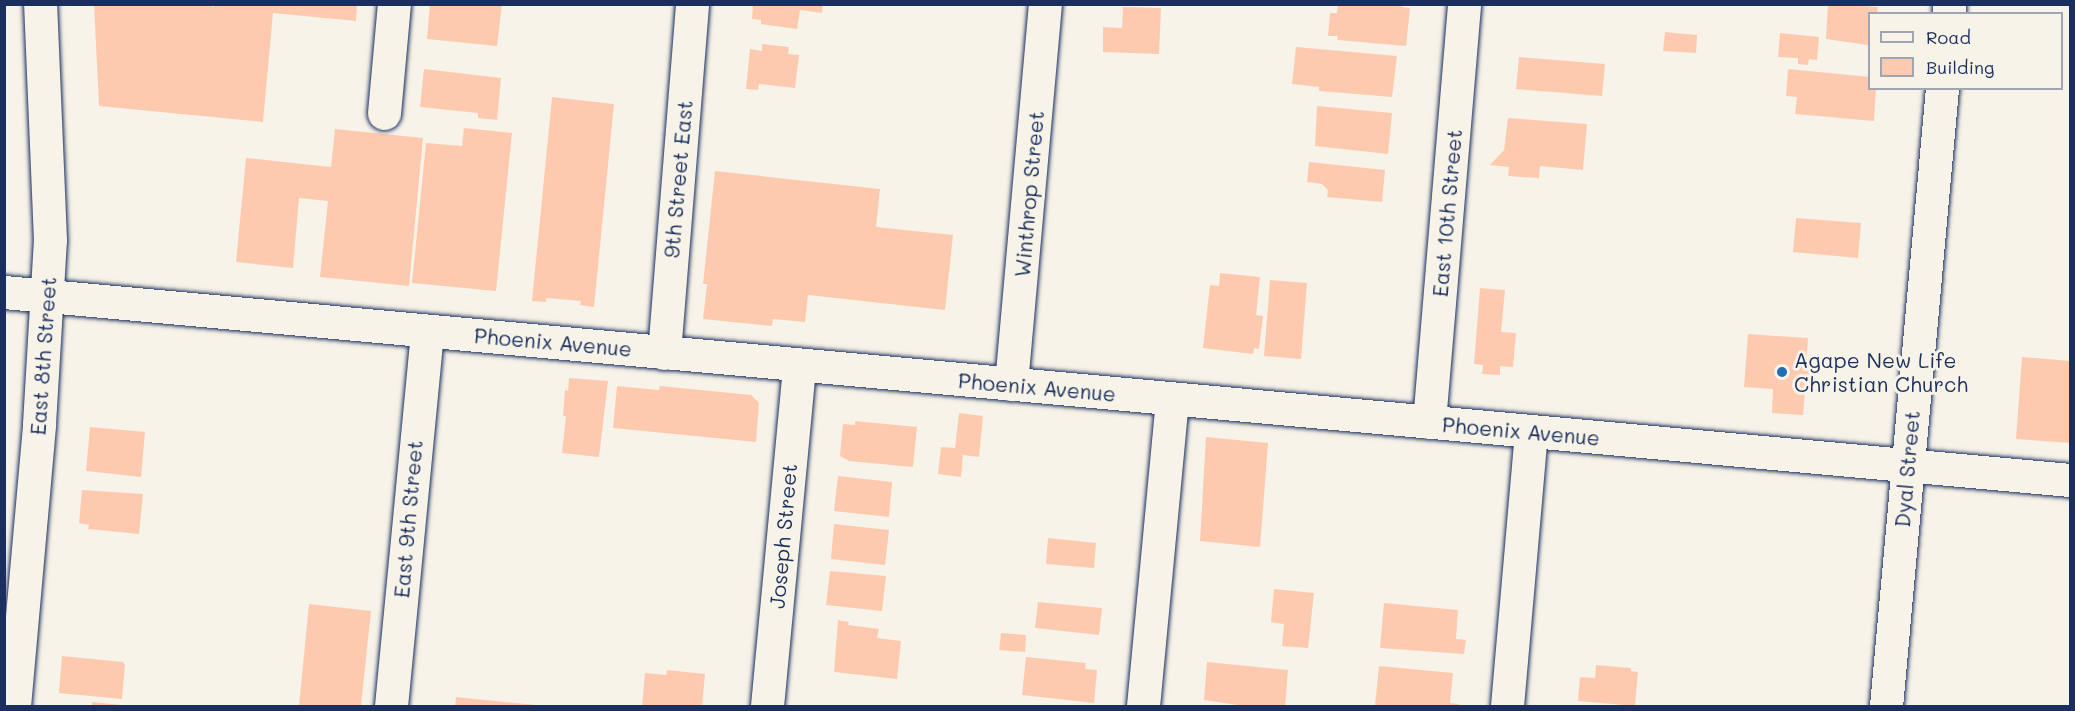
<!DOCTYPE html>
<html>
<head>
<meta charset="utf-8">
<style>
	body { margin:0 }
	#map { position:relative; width:2075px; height:711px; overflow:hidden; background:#f7f3e8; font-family:Mali,sans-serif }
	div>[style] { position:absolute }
	.building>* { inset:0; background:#fecaaf }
	.roads { filter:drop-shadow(0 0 2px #1b2f5e) drop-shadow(0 0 2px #1b2f5e) }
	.minor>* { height:33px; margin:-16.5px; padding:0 16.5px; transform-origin:16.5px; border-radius:16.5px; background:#f7f3e8 }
	.dots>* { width:16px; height:16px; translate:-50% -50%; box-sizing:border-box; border:3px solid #f7f3e8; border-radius:50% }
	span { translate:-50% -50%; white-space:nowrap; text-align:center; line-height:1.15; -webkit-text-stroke:6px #f7f3e8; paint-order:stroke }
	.street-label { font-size:21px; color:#1b2f5e }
	.poi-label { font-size:21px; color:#1b2f5e }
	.left { translate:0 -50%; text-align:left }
	.frame { position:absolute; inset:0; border:6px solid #1b2f5e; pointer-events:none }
	.legend { position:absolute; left:1868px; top:12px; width:195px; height:78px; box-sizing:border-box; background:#f7f3e8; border:2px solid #9fa5b1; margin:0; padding:8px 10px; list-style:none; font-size:18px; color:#1b2f5e }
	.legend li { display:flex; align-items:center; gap:12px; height:30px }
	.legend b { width:30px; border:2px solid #9fa5b1 }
</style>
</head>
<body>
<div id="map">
	<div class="building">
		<div style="clip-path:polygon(94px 4px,206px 4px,214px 7px,214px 4px,357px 4px,356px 21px,273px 13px,263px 122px,99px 106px)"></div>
		<div style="clip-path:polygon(430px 4px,502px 4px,497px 46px,427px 39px)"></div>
		<div style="clip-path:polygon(753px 4px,823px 4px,822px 13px,800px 10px,797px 29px,761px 24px,761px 20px,752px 19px)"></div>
		<div style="clip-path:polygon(1338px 4px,1402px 4px,1402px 7px,1410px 8px,1406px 46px,1337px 40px,1338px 36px,1328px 36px,1330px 13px,1337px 13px)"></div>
		<div style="clip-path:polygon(1828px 4px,1878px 7px,1877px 14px,1870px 14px,1868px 45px,1826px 39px)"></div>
		<div style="clip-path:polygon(1123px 7px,1161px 8px,1159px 54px,1103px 52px,1103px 27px,1122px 28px)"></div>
		<div style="clip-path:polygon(1665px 32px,1697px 35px,1696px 53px,1663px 51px)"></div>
		<div style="clip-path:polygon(1780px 33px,1819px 37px,1817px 60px,1809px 59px,1808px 65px,1798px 64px,1798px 58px,1778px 57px)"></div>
		<div style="clip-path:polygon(762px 44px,789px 47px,788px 54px,799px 55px,795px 88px,759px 84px,758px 90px,746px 89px,750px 49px,762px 51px)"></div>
		<div style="clip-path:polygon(1296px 47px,1397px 56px,1392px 97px,1319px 91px,1319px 87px,1292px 84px)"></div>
		<div style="clip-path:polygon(1519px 57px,1605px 64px,1602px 96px,1516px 89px)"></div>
		<div style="clip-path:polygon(424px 69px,501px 78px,497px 120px,478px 118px,478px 113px,420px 107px)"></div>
		<div style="clip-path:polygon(1788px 69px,1870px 77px,1870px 88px,1876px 88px,1874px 121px,1795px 114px,1797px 97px,1786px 96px)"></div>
		<div style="clip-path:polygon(552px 97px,614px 104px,594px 307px,580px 305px,581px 301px,546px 298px,546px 302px,532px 301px)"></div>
		<div style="clip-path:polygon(1317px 106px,1392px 113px,1388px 154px,1315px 146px)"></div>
		<div style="clip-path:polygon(1508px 118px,1587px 124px,1583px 170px,1540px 166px,1539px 178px,1508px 176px,1509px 167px,1490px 165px,1504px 150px)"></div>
		<div style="clip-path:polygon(464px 128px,512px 133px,496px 291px,412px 283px,426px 143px,462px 146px)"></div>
		<div style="clip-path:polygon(335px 129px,423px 138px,409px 286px,320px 277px,328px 201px,299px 198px,293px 268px,236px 262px,246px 158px,331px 167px)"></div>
		<div style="clip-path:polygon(1309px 162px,1385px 170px,1382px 202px,1327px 197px,1328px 190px,1322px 184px,1307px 182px)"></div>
		<div style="clip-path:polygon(715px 171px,880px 189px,876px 227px,953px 235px,945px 310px,808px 295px,805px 322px,773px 319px,772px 326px,703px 319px,707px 284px,703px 284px)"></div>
		<div style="clip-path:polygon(1796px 218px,1861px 223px,1858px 258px,1793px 252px)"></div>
		<div style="clip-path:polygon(1220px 273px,1260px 277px,1256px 315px,1263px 316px,1259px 349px,1254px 348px,1253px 354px,1203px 348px,1210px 285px,1219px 286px)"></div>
		<div style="clip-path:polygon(1270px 280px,1307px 283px,1301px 359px,1264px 356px)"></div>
		<div style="clip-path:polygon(1480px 288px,1505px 290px,1501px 332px,1516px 333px,1513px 367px,1500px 366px,1500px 375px,1482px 374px,1483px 365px,1474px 364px)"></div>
		<div style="clip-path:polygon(1748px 334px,1808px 338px,1806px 367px,1810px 367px,1810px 379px,1806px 378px,1803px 415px,1772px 413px,1773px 389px,1744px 387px)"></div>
		<div style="clip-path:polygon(2022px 357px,2070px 361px,2070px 443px,2016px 439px)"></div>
		<div style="clip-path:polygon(569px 378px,608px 381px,599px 457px,562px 453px,566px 416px,563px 416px,565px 390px,568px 391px)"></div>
		<div style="clip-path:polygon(617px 386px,659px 390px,660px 386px,751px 395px,759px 403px,756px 442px,613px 428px)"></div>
		<div style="clip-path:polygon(959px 413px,983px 416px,979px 457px,963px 455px,961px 477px,938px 474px,941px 447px,955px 448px)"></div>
		<div style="clip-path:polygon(855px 421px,917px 427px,913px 467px,849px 461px,840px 456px,843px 424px,855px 425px)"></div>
		<div style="clip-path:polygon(90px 427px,145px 432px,141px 477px,86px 471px)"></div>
		<div style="clip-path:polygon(1206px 437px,1268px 443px,1260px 547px,1200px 541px)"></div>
		<div style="clip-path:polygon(838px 476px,892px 482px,889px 517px,834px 511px)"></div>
		<div style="clip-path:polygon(82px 490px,143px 494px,139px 534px,88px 529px,89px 525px,79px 523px)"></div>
		<div style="clip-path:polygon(834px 524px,889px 530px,885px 565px,831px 559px)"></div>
		<div style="clip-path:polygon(1048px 538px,1096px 543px,1094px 568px,1046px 564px)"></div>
		<div style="clip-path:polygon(830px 571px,886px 576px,882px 611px,826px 605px)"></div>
		<div style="clip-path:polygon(1274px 589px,1314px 593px,1308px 648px,1282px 646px,1284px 624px,1271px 622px)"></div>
		<div style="clip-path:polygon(1038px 602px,1102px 608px,1099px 635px,1035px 628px)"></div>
		<div style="clip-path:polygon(1384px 603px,1458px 610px,1456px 639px,1466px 640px,1464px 654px,1380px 648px)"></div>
		<div style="clip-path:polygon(309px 604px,371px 611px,361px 706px,299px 706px)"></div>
		<div style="clip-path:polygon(838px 620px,849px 622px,848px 625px,879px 629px,877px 638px,901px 641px,897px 679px,834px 672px)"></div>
		<div style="clip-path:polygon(1001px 633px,1026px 635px,1025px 652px,999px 650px)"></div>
		<div style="clip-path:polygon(62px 656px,123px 662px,125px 665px,122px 699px,59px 693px)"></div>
		<div style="clip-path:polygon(1026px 657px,1086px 663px,1085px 669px,1097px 670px,1094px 703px,1022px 695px)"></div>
		<div style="clip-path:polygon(1207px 662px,1288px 670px,1285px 706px,1244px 706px,1204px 700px)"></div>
		<div style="clip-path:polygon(1596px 665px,1631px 668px,1631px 671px,1638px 672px,1635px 706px,1578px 701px,1580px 677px,1595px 678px)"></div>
		<div style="clip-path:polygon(1379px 666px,1453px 673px,1450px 703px,1459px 704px,1459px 706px,1375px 706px)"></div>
		<div style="clip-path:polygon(667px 670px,705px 674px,702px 706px,642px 706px,645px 673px,666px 675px)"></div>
		<div style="clip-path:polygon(456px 697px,536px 705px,536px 706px,455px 706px)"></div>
		<div style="clip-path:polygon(92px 702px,122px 705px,122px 706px,92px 706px)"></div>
	</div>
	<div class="roads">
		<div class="minor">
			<div style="left:1949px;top:14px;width:10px;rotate:-90deg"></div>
			<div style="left:384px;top:113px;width:109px;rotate:-84.8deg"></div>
			<div style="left:4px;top:292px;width:2075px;rotate:5.2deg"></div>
			<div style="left:664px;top:353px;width:350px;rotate:-85.4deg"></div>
			<div style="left:1011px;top:384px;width:382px;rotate:-84.9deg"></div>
			<div style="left:1429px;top:422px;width:419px;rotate:-85.2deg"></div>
			<div style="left:14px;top:706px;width:283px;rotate:-84.9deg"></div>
			<div style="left:39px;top:424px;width:184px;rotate:-86.6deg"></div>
			<div style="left:50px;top:240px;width:236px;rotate:-92.4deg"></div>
			<div style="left:391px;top:706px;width:377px;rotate:-84.5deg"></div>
			<div style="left:767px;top:706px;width:342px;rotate:-84.6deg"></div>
			<div style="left:1143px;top:706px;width:308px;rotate:-84.6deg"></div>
			<div style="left:1507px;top:706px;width:276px;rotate:-85deg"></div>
			<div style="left:1886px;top:706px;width:621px;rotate:-84.82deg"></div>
		</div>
	</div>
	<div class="dots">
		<div style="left:1782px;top:372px;background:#1f6fb2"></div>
	</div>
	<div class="street-label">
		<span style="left:678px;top:179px;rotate:-85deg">9th Street East</span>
		<span style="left:1029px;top:194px;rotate:-85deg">Winthrop Street</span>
		<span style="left:1447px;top:213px;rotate:-85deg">East 10th Street</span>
		<span style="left:553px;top:342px;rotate:5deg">Phoenix Avenue</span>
		<span style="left:43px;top:356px;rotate:-86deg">East 8th Street</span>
		<span style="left:1037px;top:387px;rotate:5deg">Phoenix Avenue</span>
		<span style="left:1521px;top:431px;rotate:5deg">Phoenix Avenue</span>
		<span style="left:1907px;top:469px;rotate:-85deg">Dyal Street</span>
		<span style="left:408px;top:519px;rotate:-85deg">East 9th Street</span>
		<span style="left:783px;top:536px;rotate:-85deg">Joseph Street</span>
	</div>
	<div class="poi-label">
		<span class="left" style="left:1794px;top:372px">Agape New Life<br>Christian Church</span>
	</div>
	<div class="frame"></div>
	<ul class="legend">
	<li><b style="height:8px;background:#f7f3e8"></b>Road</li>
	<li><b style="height:16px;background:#fecaaf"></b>Building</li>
	</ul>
</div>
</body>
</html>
